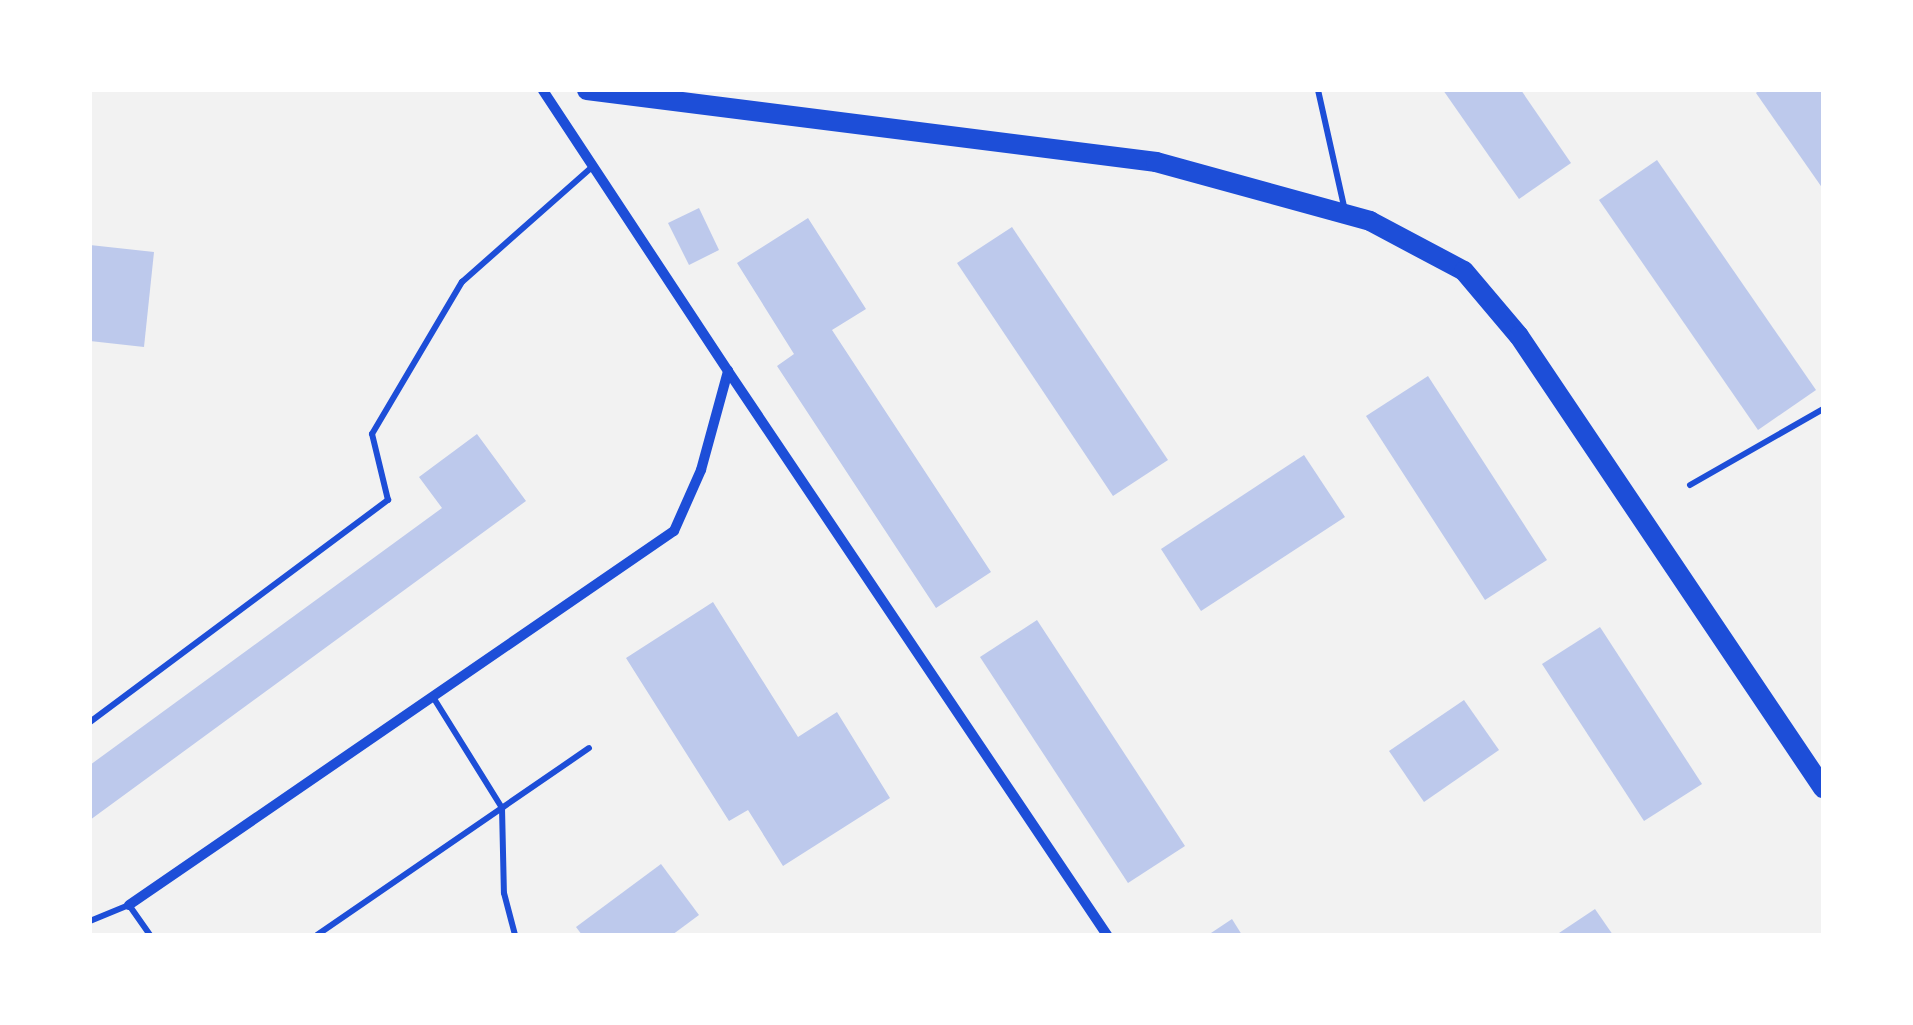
<!DOCTYPE html>
<html>
<head>
<meta charset="utf-8">
<style>
	body { margin:0 }
	#map { position:relative; width:1913px; height:1025px; overflow:hidden; background:#f2f2f2; font-family:"Open Sans",sans-serif }
	div>[style] { position:absolute }
	.building>* { inset:0; background:#bdc9ec }
	.service>* { height:6px; margin:-3px; padding:0 3px; transform-origin:3px; border-radius:3px; background:#1d4ed8 }
	.minor>* { height:10px; margin:-5px; padding:0 5px; transform-origin:5px; border-radius:5px; background:#1d4ed8 }
	.primary>* { height:20px; margin:-10px; padding:0 10px; transform-origin:10px; border-radius:10px; background:#1d4ed8 }
	span { translate:-50% -50%; white-space:nowrap; text-align:center; line-height:1.15; -webkit-text-stroke:9px #fff; paint-order:stroke }
	.frame { position:absolute; inset:0; border:92px solid #fff; pointer-events:none }
</style>
</head>
<body>
<div id="map">
	<div class="building">
		<div style="clip-path:polygon(1443px 90px,1521px 90px,1571px 163px,1519px 199px)"></div>
		<div style="clip-path:polygon(1759px 90px,1823px 90px,1823px 189px,1756px 93px)"></div>
		<div style="clip-path:polygon(1657px 160px,1816px 390px,1758px 430px,1599px 200px)"></div>
		<div style="clip-path:polygon(699px 208px,719px 250px,689px 265px,668px 223px)"></div>
		<div style="clip-path:polygon(808px 218px,866px 309px,832px 330px,991px 572px,936px 608px,777px 366px,794px 354px,737px 263px)"></div>
		<div style="clip-path:polygon(1012px 227px,1168px 460px,1113px 496px,957px 263px)"></div>
		<div style="clip-path:polygon(90px 245px,154px 252px,144px 347px,90px 341px)"></div>
		<div style="clip-path:polygon(1428px 376px,1547px 560px,1485px 600px,1366px 416px)"></div>
		<div style="clip-path:polygon(477px 434px,526px 501px,90px 820px,90px 765px,442px 508px,419px 477px)"></div>
		<div style="clip-path:polygon(1304px 455px,1345px 517px,1201px 611px,1161px 549px)"></div>
		<div style="clip-path:polygon(713px 602px,798px 737px,837px 712px,890px 798px,783px 866px,748px 810px,729px 821px,626px 658px)"></div>
		<div style="clip-path:polygon(1037px 620px,1185px 846px,1128px 883px,980px 657px)"></div>
		<div style="clip-path:polygon(1600px 627px,1702px 784px,1644px 821px,1542px 664px)"></div>
		<div style="clip-path:polygon(1464px 700px,1499px 750px,1424px 802px,1389px 751px)"></div>
		<div style="clip-path:polygon(661px 864px,699px 915px,672px 935px,582px 935px,576px 927px)"></div>
		<div style="clip-path:polygon(1595px 909px,1613px 935px,1556px 935px)"></div>
		<div style="clip-path:polygon(1232px 919px,1242px 935px,1208px 935px)"></div>
	</div>
	<div class="service">
		<div style="left:1318px;top:90px;width:124px;rotate:77.4deg"></div>
		<div style="left:1690px;top:485px;width:153px;rotate:-29.7deg"></div>
		<div style="left:433px;top:697px;width:131px;rotate:58.1deg"></div>
		<div style="left:502px;top:808px;width:85px;rotate:88.7deg"></div>
		<div style="left:504px;top:893px;width:43px;rotate:75.3deg"></div>
		<div style="left:90px;top:722px;width:372px;rotate:-36.7deg"></div>
		<div style="left:388px;top:500px;width:68px;rotate:-103.6deg"></div>
		<div style="left:372px;top:434px;width:177px;rotate:-59.4deg"></div>
		<div style="left:462px;top:282px;width:174px;rotate:-41.5deg"></div>
		<div style="left:90px;top:921px;width:42px;rotate:-22.3deg"></div>
		<div style="left:129px;top:905px;width:37px;rotate:55deg"></div>
		<div style="left:317px;top:935px;width:330px;rotate:-34.5deg"></div>
	</div>
	<div class="minor">
		<div style="left:728px;top:371px;width:680px;rotate:56.1deg"></div>
		<div style="left:129px;top:905px;width:661px;rotate:-34.46deg"></div>
		<div style="left:674px;top:531px;width:67px;rotate:-66.1deg"></div>
		<div style="left:701px;top:470px;width:103px;rotate:-74.7deg"></div>
		<div style="left:728px;top:371px;width:336px;rotate:-123.4deg"></div>
	</div>
	<div class="primary">
		<div style="left:587px;top:90px;width:574px;rotate:7.21deg"></div>
		<div style="left:1156px;top:162px;width:222px;rotate:15.4deg"></div>
		<div style="left:1370px;top:221px;width:106px;rotate:28deg"></div>
		<div style="left:1464px;top:271px;width:85px;rotate:49.8deg"></div>
		<div style="left:1519px;top:336px;width:545px;rotate:56.08deg"></div>
	</div>
	<div class="frame"></div>
</div>
</body>
</html>
